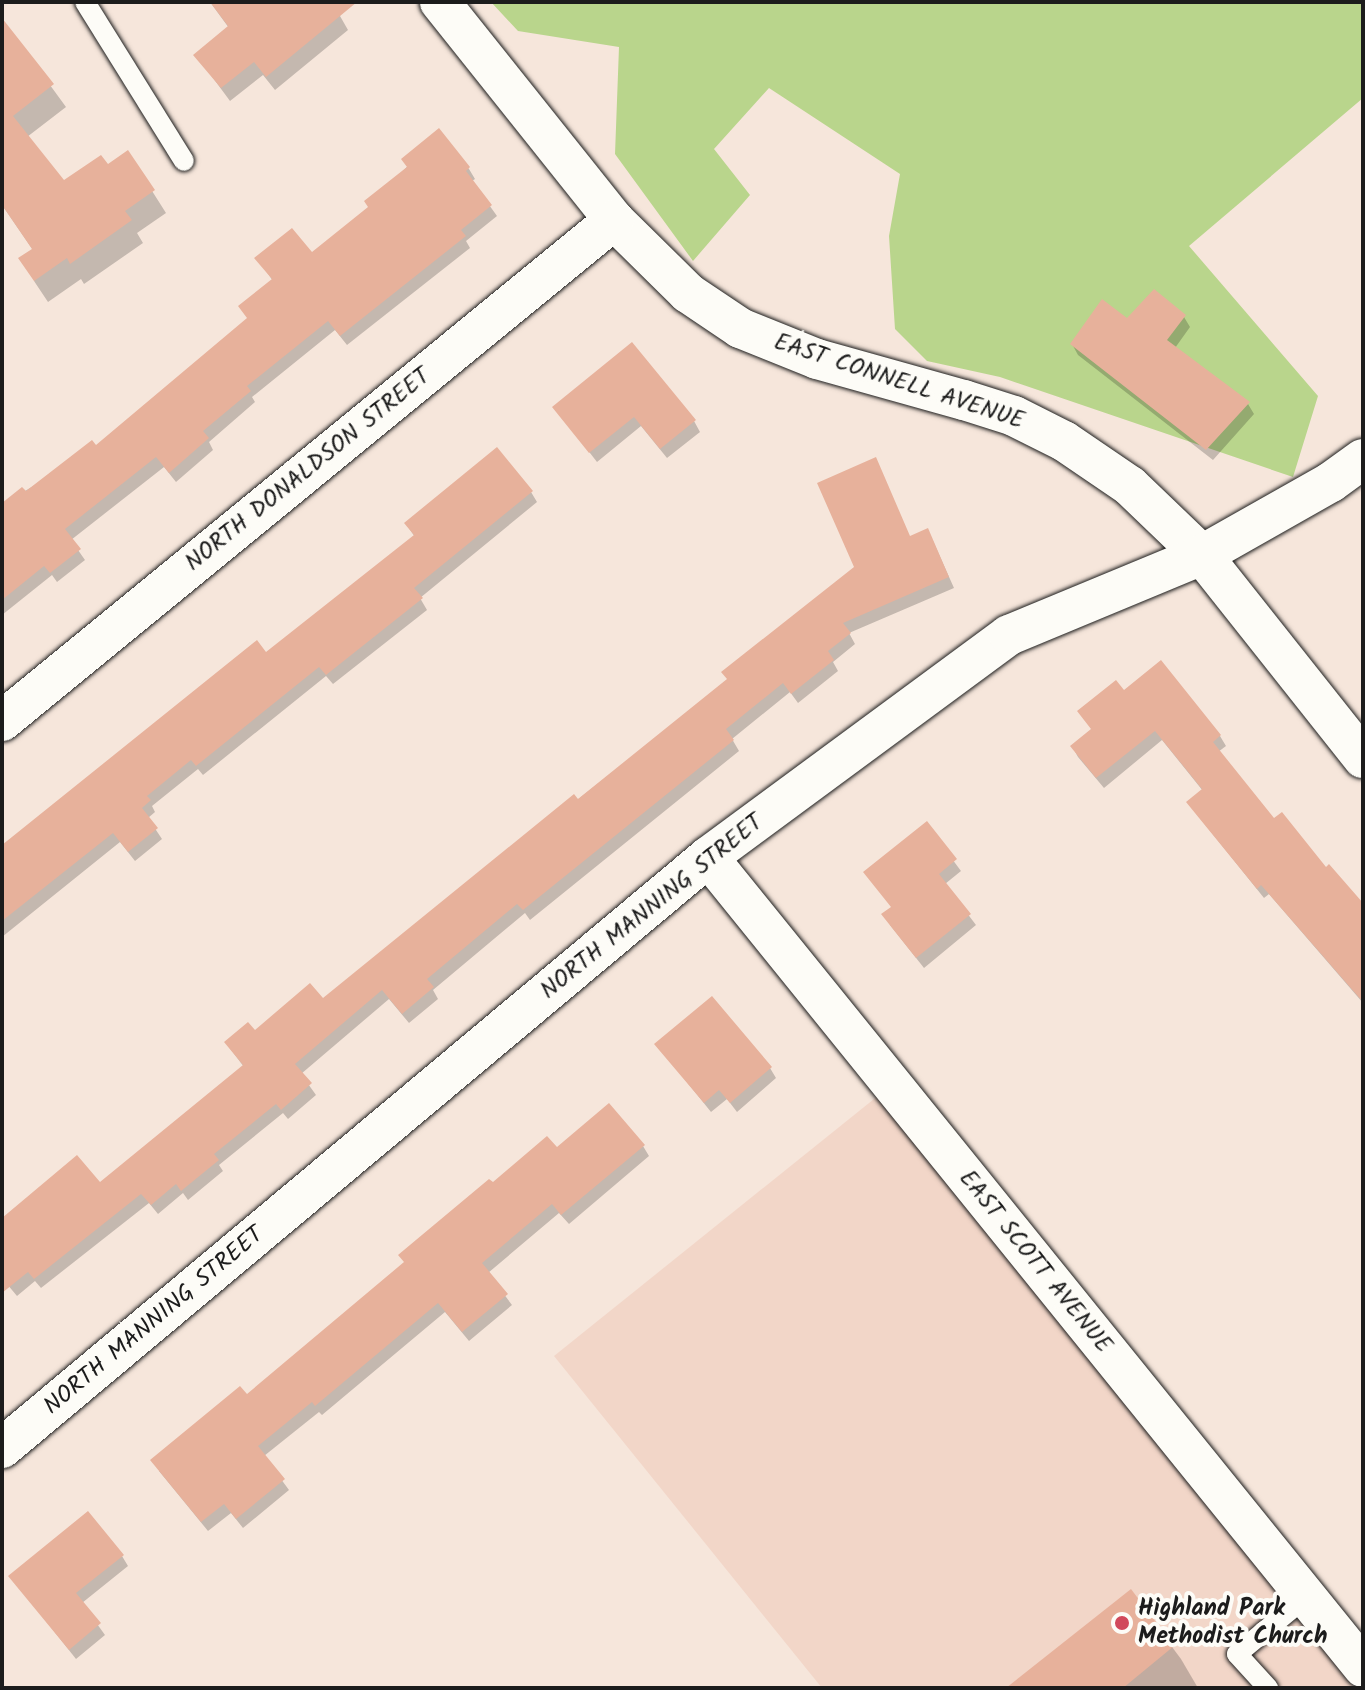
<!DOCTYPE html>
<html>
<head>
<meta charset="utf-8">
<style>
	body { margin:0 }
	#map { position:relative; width:1365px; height:1690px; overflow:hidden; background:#f6e6db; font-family:Kalam,sans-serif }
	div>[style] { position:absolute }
	.built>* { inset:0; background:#f2d6c8 }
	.green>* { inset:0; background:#b9d58c }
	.shadow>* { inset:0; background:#0003 }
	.building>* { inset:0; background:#e7b19b }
	.roads { filter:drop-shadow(0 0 2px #1c1c1c) drop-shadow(0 0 2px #1c1c1c) }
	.service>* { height:20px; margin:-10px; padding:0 10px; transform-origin:10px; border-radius:10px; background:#fdfcf7 }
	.minor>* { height:40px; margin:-20px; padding:0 20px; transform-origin:20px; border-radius:20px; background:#fdfcf7 }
	.dots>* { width:22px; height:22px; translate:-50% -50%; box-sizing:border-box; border:4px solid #fdfcf7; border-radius:50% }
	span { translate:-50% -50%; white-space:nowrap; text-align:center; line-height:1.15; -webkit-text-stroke:8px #fdfcf7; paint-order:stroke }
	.street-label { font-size:24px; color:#1c1c1c }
	.poi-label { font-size:24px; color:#1c1c1c; font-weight:700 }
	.left { translate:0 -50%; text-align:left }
	.frame { position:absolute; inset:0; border:4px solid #1c1c1c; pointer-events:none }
</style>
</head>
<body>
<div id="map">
	<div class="built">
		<div style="clip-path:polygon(879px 1095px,1355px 1688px,822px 1688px,554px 1356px)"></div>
	</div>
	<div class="green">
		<div style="clip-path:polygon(491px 2px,1363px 2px,1363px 98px,1189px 246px,1318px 396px,1293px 477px,1000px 377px,927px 361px,895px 329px,889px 236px,900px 174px,769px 88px,714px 149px,750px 195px,693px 261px,615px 154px,619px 47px,518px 31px)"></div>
	</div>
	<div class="shadow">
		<div style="clip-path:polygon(210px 2px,344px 2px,340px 16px,348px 30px,275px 90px,263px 75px,230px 101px,196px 55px,229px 28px)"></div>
		<div style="clip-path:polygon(15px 37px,66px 107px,27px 137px,64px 183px,107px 167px,128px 153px,166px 213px,137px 233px,143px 243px,84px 284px,81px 279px,48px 302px,34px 281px,33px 250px,2px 205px,2px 48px)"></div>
		<div style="clip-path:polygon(439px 131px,469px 169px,475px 179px,472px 181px,497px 216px,466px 241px,470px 248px,347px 345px,335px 330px,252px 397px,255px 402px,209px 442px,213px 450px,176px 482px,164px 467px,71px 540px,85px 560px,57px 582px,52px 575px,2px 615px,2px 505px,96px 448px,248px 319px,273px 281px,257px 258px,311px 255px,370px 208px)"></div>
		<div style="clip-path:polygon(1184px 317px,1190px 327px,1175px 348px,1248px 404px,1254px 414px,1213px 460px,1078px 355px,1072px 344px,1127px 321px)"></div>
		<div style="clip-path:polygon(555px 408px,694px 421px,700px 432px,667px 458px,641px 426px,597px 462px)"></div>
		<div style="clip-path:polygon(531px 492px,537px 502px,420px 598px,427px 610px,333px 684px,326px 676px,203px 775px,198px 769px,152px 806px,155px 812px,148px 818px,162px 839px,135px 861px,120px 842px,2px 937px,2px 851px,266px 655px,415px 537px,406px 524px)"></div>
		<div style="clip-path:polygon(910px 538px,933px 541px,954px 588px,849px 633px,855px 644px,833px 662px,838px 671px,798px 703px,790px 692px,732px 739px,739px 751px,530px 920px,525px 913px,433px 990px,438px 999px,409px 1023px,389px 999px,301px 1074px,316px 1095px,288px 1119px,283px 1113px,219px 1165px,223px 1171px,188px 1200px,183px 1193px,158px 1214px,149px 1203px,41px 1288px,35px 1281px,17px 1296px,2px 1278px,2px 1220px,100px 1185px,244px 1067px,226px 1043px,322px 1001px)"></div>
		<div style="clip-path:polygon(1124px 693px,1220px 736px,1226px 746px,1218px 752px,1274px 821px,1363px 906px,1363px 1003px,1269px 894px,1264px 898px,1195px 812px,1203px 791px,1162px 740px,1104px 788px,1078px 757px,1072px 746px,1092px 730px)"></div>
		<div style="clip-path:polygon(926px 824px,961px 871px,945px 884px,976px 925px,924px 968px,890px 925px,892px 908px)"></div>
		<div style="clip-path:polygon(657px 1045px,770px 1068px,776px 1078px,737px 1112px,727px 1099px,711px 1112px)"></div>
		<div style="clip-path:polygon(643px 1146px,649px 1156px,569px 1224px,559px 1213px,488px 1273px,512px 1305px,469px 1341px,445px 1312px,322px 1415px,319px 1412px,264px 1456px,289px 1490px,243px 1528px,231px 1513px,208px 1531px,159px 1471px,405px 1264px,492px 1185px,557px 1149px)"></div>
		<div style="clip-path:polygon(122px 1556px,128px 1566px,82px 1603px,105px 1635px,76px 1659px,11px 1577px)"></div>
		<div style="clip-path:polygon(1131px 1592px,1181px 1659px,1198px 1688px,1009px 1688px)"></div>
	</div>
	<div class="building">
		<div style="clip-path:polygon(210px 2px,357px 2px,266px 77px,254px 62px,221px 88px,193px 55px,228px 26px)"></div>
		<div style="clip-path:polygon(2px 18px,54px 84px,13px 116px,64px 180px,101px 155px,108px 164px,128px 150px,155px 190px,125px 211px,132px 220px,70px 264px,67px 258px,34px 281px,18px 258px,32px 249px,2px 205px)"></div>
		<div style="clip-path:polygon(439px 128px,470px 167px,466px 171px,492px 205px,461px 230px,466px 236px,340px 336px,328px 321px,247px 386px,251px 391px,203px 431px,209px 438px,169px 473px,156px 457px,65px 529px,81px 549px,50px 573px,44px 566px,2px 600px,2px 503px,22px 487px,26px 491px,92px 440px,96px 445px,247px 318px,238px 306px,272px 279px,254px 258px,292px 228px,312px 252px,368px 207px,364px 201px,407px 167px,401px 159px)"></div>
		<div style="clip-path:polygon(1154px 289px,1186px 315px,1167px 340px,1250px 402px,1206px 450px,1070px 344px,1102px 299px,1127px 318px)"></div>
		<div style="clip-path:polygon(632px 342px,696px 420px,660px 449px,634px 417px,589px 453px,552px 407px)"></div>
		<div style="clip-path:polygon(497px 447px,533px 491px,414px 588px,423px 598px,326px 675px,319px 667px,196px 766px,191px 760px,147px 796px,151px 800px,142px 808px,158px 828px,128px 852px,113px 833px,2px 921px,2px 845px,257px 640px,266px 652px,414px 535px,404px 523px)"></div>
		<div style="clip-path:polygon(876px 457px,910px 536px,928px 528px,949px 577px,843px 623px,851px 633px,828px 651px,834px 660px,791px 694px,783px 683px,726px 729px,734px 740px,523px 910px,517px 904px,427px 979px,434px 987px,402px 1014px,382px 990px,295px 1064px,312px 1083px,281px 1110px,276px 1104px,214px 1154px,219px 1160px,181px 1191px,176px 1184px,151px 1205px,141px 1194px,34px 1279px,28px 1272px,2px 1293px,2px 1218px,77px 1155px,100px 1182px,243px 1065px,224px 1042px,248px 1022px,255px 1030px,310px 983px,323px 998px,574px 794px,578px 799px,727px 679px,721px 672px,854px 567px,817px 483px)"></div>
		<div style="clip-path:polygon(1161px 660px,1221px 735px,1213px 742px,1274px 818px,1282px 812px,1326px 867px,1329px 864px,1363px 903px,1363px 1002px,1261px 885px,1257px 889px,1186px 802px,1202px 789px,1155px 731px,1096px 778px,1070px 746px,1091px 729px,1077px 711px,1116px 680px,1124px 690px)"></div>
		<div style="clip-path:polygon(927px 821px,957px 859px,939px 874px,971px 914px,916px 958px,881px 914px,891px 907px,863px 872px)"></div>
		<div style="clip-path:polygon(712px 996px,772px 1067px,730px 1103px,719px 1090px,704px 1103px,654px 1044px)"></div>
		<div style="clip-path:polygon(609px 1103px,645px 1145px,561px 1215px,552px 1204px,482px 1263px,508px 1294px,462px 1332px,438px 1303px,315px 1406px,312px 1402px,258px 1446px,285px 1479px,236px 1519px,224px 1504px,201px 1522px,150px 1460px,240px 1386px,247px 1394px,404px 1262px,398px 1255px,489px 1179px,493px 1182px,547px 1136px,557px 1147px)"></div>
		<div style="clip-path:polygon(88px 1511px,124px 1555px,76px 1593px,101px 1623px,69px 1650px,8px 1576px)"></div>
		<div style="clip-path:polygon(1131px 1589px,1174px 1646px,1123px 1688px,1006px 1688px)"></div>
	</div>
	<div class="roads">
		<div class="service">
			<div style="left:85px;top:2px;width:187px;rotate:58.1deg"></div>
			<div style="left:1268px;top:1688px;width:46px;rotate:-132.4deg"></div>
			<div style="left:1237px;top:1654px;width:89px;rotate:-39.6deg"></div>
		</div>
		<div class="minor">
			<div style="left:440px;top:2px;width:279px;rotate:51.4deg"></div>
			<div style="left:614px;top:220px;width:104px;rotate:44.6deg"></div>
			<div style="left:688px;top:293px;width:63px;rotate:33.9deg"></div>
			<div style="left:740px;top:328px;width:83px;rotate:21.9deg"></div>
			<div style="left:817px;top:359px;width:153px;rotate:15.6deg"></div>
			<div style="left:964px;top:400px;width:52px;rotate:17.7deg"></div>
			<div style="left:1014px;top:416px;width:56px;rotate:26.6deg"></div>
			<div style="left:1064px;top:441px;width:80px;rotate:34.3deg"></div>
			<div style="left:1130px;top:486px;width:100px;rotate:43.8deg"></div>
			<div style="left:1202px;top:555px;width:259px;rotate:51.6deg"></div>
			<div style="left:2px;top:721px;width:791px;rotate:-39.3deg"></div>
			<div style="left:708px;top:857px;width:1042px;rotate:51.04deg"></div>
			<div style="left:2px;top:1448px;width:921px;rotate:-39.93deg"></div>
			<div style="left:708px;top:857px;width:374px;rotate:-36.4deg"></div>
			<div style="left:1009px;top:635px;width:209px;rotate:-22.5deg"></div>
			<div style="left:1202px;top:555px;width:148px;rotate:-29.5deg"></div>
			<div style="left:1331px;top:482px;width:39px;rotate:-36deg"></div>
		</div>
	</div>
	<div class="dots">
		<div style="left:1122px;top:1623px;background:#d1495b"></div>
	</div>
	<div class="street-label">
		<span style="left:899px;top:382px;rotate:18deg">EAST CONNELL AVENUE</span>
		<span style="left:308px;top:470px;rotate:-39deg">NORTH DONALDSON STREET</span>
		<span style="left:652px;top:907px;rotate:-39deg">NORTH MANNING STREET</span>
		<span style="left:1035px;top:1262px;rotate:51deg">EAST SCOTT AVENUE</span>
		<span style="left:154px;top:1321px;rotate:-40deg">NORTH MANNING STREET</span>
	</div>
	<div class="poi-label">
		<span class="left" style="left:1138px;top:1623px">Highland Park<br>Methodist Church</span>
	</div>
	<div class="frame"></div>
</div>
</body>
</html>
